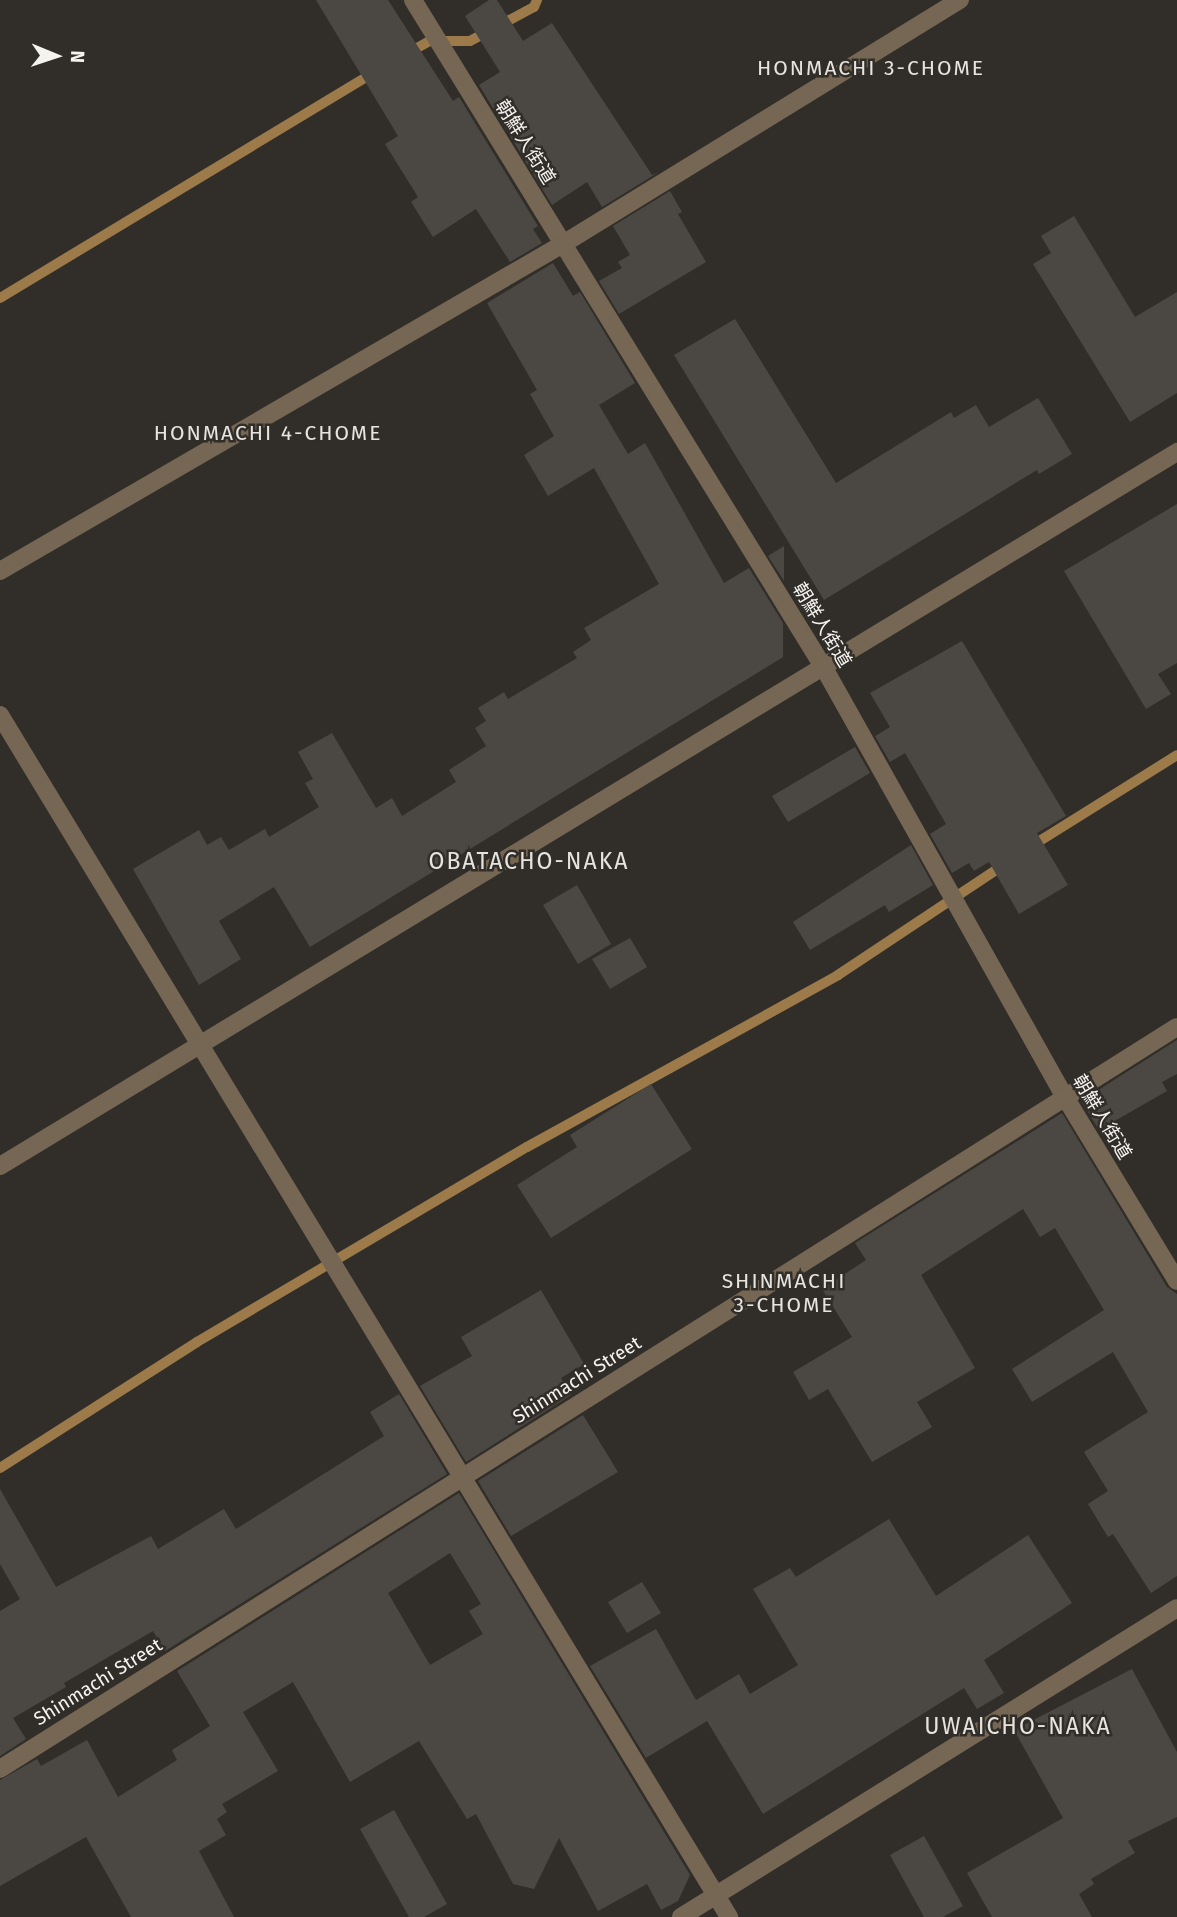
<!DOCTYPE html>
<html>
<head>
<meta charset="utf-8">
<style>
	body { margin:0 }
	#map { position:relative; width:1177px; height:1917px; overflow:hidden; background:#312e2a; font-family:"Fira Sans","Noto Sans JP",sans-serif }
	div>[style] { position:absolute }
	.stream>* { height:10px; margin:-5px; padding:0 5px; transform-origin:5px; border-radius:5px; background:#9c7a49 }
	.building>* { inset:0; background:#4b4843 }
	.minor>* { height:18px; margin:-9px; padding:0 9px; transform-origin:9px; border-radius:9px; background:#756753 }
	.tertiary>* { height:18px; margin:-9px; padding:0 9px; transform-origin:9px; border-radius:9px; background:#756753 }
	span { translate:-50% -50%; white-space:nowrap; text-align:center; line-height:1.15; -webkit-text-stroke:5px #312e2a; paint-order:stroke }
	.street-label { font-size:19px; color:#f5f3f0 }
	.neighbourhood-label { font-size:21px; color:#e7e3de; letter-spacing:2px }
	.quarter-label { font-size:23px; color:#e7e3de; letter-spacing:2px }
	.north { position:absolute; left:21px; top:21px; width:70px; height:70px; -webkit-text-stroke:5px #312e2a; paint-order:stroke; rotate:92deg; font-size:19px; font-weight:700; line-height:28px; text-align:center; color:#f5f3f0 }
	.north::after { content:''; display:block; margin:auto; width:24px; height:32px; background:#f5f3f0; clip-path:polygon(50% 0,100% 100%,50% 72%,0 100%) }
</style>
</head>
<body>
<div id="map">
	<div class="stream">
		<div style="left:408px;top:53px;width:25px;rotate:-29deg"></div>
		<div style="left:430px;top:41px;width:40px"></div>
		<div style="left:470px;top:41px;width:72px;rotate:-28deg"></div>
		<div style="left:534px;top:7px;width:8px;rotate:-67deg"></div>
		<div style="left:0;top:298px;width:438px;rotate:-31.1deg"></div>
		<div style="left:1030px;top:847px;width:173px;rotate:-32deg"></div>
		<div style="left:0;top:1468px;width:234px;rotate:-32.6deg"></div>
		<div style="left:197px;top:1342px;width:383px;rotate:-30.6deg"></div>
		<div style="left:527px;top:1147px;width:355px;rotate:-28.9deg"></div>
		<div style="left:838px;top:975px;width:201px;rotate:-33.6deg"></div>
	</div>
	<div class="building">
		<div style="clip-path:polygon(316px 0,388px 0,453px 101px,459px 97px,538px 226px,533px 229px,542px 243px,510px 262px,476px 209px,433px 237px,411px 202px,418px 197px,385px 144px,398px 136px)"></div>
		<div style="clip-path:polygon(489px 0,497px 0,523px 41px,552px 23px,652px 175px,659px 172px,602px 207px,587px 182px,552px 205px,479px 85px,500px 72px,465px 16px)"></div>
		<div style="clip-path:polygon(670px 191px,682px 212px,678px 214px,706px 262px,619px 314px,599px 281px,622px 268px,618px 262px,630px 255px,613px 226px)"></div>
		<div style="clip-path:polygon(1074px 216px,1135px 317px,1177px 292px,1177px 393px,1130px 422px,1033px 264px,1051px 253px,1041px 236px)"></div>
		<div style="clip-path:polygon(553px 263px,573px 296px,580px 292px,635px 383px,599px 405px,628px 454px,645px 443px,724px 583px,749px 568px,783px 623px,783px 657px,310px 947px,274px 887px,219px 921px,241px 959px,199px 985px,133px 869px,199px 830px,207px 845px,221px 837px,229px 850px,265px 829px,269px 837px,319px 807px,305px 783px,313px 779px,298px 752px,332px 733px,376px 808px,392px 798px,402px 816px,456px 782px,449px 770px,486px 746px,475px 728px,486px 721px,478px 708px,504px 692px,508px 699px,577px 658px,573px 652px,591px 640px,584px 628px,659px 584px,594px 468px,548px 496px,524px 455px,554px 436px,530px 394px,537px 390px,487px 303px)"></div>
		<div style="clip-path:polygon(735px 319px,836px 483px,951px 412px,954px 418px,976px 405px,989px 427px,1038px 398px,1072px 454px,1039px 474px,1037px 470px,824px 600px,674px 355px)"></div>
		<div style="clip-path:polygon(1177px 504px,1177px 663px,1158px 674px,1171px 694px,1146px 709px,1064px 571px)"></div>
		<div style="clip-path:polygon(784px 546px,784px 581px,768px 556px)"></div>
		<div style="clip-path:polygon(962px 641px,1066px 816px,1037px 833px,1068px 885px,1019px 914px,989px 862px,974px 871px,969px 863px,952px 873px,930px 834px,946px 824px,905px 753px,890px 762px,875px 736px,890px 727px,870px 693px)"></div>
		<div style="clip-path:polygon(855px 747px,870px 773px,788px 822px,772px 796px)"></div>
		<div style="clip-path:polygon(911px 845px,933px 885px,889px 912px,885px 905px,810px 950px,793px 922px)"></div>
		<div style="clip-path:polygon(577px 885px,611px 944px,578px 964px,543px 905px)"></div>
		<div style="clip-path:polygon(630px 938px,647px 967px,610px 989px,592px 959px)"></div>
		<div style="clip-path:polygon(1177px 1040px,1177px 1074px,1162px 1082px,1167px 1091px,1099px 1130px,1081px 1101px)"></div>
		<div style="clip-path:polygon(651px 1084px,692px 1149px,551px 1238px,517px 1185px,577px 1147px,570px 1135px)"></div>
		<div style="clip-path:polygon(1062px 1113px,1167px 1287px,1177px 1294px,1177px 1576px,1151px 1593px,1113px 1534px,1108px 1537px,1088px 1504px,1108px 1491px,1084px 1452px,1148px 1412px,1113px 1352px,1032px 1402px,1012px 1369px,1104px 1310px,1055px 1228px,1040px 1237px,1023px 1209px,921px 1275px,975px 1368px,917px 1402px,932px 1427px,872px 1462px,828px 1389px,809px 1400px,793px 1372px,852px 1337px,822px 1289px,866px 1260px,855px 1243px)"></div>
		<div style="clip-path:polygon(541px 1290px,584px 1364px,561px 1378px,571px 1395px,466px 1462px,420px 1386px,472px 1356px,461px 1337px)"></div>
		<div style="clip-path:polygon(399px 1394px,447px 1474px,165px 1651px,153px 1631px,64px 1683px,66px 1687px,13px 1718px,26px 1739px,0 1756px,0 1611px,20px 1599px,0 1564px,0 1489px,56px 1587px,151px 1536px,158px 1549px,224px 1509px,236px 1529px,384px 1436px,370px 1412px)"></div>
		<div style="clip-path:polygon(583px 1415px,618px 1472px,511px 1536px,478px 1481px)"></div>
		<div style="clip-path:polygon(evenodd,459px 1493px,690px 1875px,678px 1901px,661px 1910px,647px 1884px,598px 1911px,559px 1838px,534px 1889px,513px 1884px,476px 1814px,467px 1819px,419px 1741px,350px 1782px,293px 1682px,243px 1712px,278px 1771px,222px 1804px,227px 1812px,217px 1819px,226px 1835px,199px 1851px,234px 1917px,131px 1917px,86px 1837px,0 1886px,0 1780px,37px 1759px,41px 1766px,87px 1740px,118px 1797px,177px 1760px,172px 1750px,210px 1726px,177px 1671px,459px 1493px,450px 1553px,481px 1604px,469px 1611px,483px 1634px,430px 1665px,388px 1593px,450px 1553px)"></div>
		<div style="clip-path:polygon(889px 1519px,936px 1596px,1028px 1535px,1072px 1603px,984px 1660px,1004px 1693px,977px 1709px,964px 1688px,763px 1814px,704px 1716px,707px 1721px,646px 1758px,590px 1666px,656px 1629px,696px 1700px,739px 1674px,750px 1694px,798px 1665px,753px 1589px,790px 1568px,796px 1577px)"></div>
		<div style="clip-path:polygon(642px 1582px,661px 1613px,627px 1633px,608px 1602px)"></div>
		<div style="clip-path:polygon(1132px 1669px,1177px 1752px,1177px 1817px,1128px 1841px,1135px 1853px,1091px 1879px,1094px 1884px,1079px 1894px,1092px 1917px,992px 1917px,967px 1873px,1063px 1818px,1014px 1730px)"></div>
		<div style="clip-path:polygon(394px 1810px,447px 1904px,424px 1917px,409px 1917px,360px 1829px)"></div>
		<div style="clip-path:polygon(924px 1836px,963px 1906px,943px 1917px,924px 1917px,890px 1855px)"></div>
	</div>
	<div class="minor">
		<div style="left:413px;top:0;width:784px;rotate:58.4deg"></div>
		<div style="left:824px;top:668px;width:492px;rotate:60.7deg"></div>
		<div style="left:1065px;top:1097px;width:215px;rotate:58.7deg"></div>
		<div style="left:0;top:571px;width:651px;rotate:-30.15deg"></div>
		<div style="left:563px;top:244px;width:466px;rotate:-31.6deg"></div>
		<div style="left:0;top:715px;width:1406px;rotate:58.76deg"></div>
		<div style="left:0;top:1769px;width:1391px;rotate:-32.23deg"></div>
		<div style="left:681px;top:1917px;width:584px;rotate:-31.92deg"></div>
	</div>
	<div class="tertiary">
		<div style="left:0;top:1166px;width:1377px;rotate:-31.24deg"></div>
	</div>
	<div class="street-label">
		<span style="left:525px;top:142px;rotate:58deg">朝鮮人街道</span>
		<span style="left:822px;top:625px;rotate:59deg">朝鮮人街道</span>
		<span style="left:1102px;top:1117px;rotate:59deg">朝鮮人街道</span>
		<span style="left:577px;top:1380px;rotate:-32deg">Shinmachi Street</span>
		<span style="left:98px;top:1682px;rotate:-32deg">Shinmachi Street</span>
	</div>
	<div class="neighbourhood-label">
		<span style="left:871px;top:68px">HONMACHI 3-CHOME</span>
		<span style="left:268px;top:433px">HONMACHI 4-CHOME</span>
		<span style="left:784px;top:1293px">SHINMACHI<br>3-CHOME</span>
	</div>
	<div class="quarter-label">
		<span style="left:529px;top:861px">OBATACHO-NAKA</span>
		<span style="left:1018px;top:1726px">UWAICHO-NAKA</span>
	</div>
	<div class="north">N</div>
</div>
</body>
</html>
